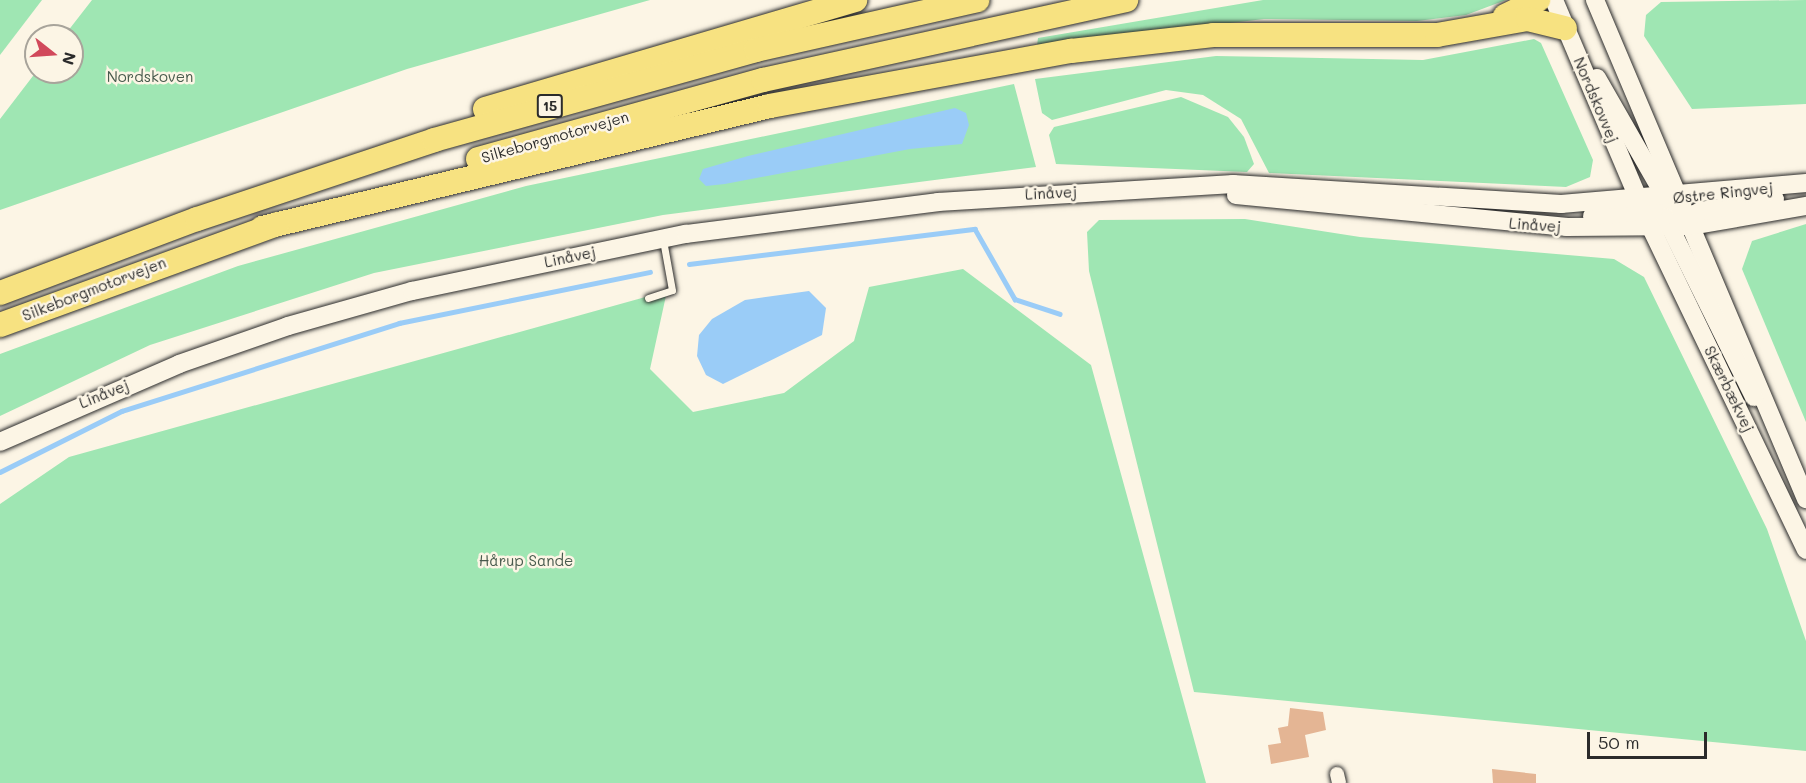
<!DOCTYPE html>
<html>
<head>
<meta charset="utf-8">
<style>
	body { margin:0 }
	#map { position:relative; width:1806px; height:783px; overflow:hidden; background:#fcf5e5; font-family:Mali,sans-serif }
	div>[style] { position:absolute }
	.green>* { inset:0; background:#9fe6b3 }
	.water>* { inset:0; background:#9accf7 }
	.stream>* { height:4.5px; margin:-2.25px; padding:0 2.25px; transform-origin:2.25px; border-radius:2.25px; background:#9accf7 }
	.building>* { inset:0; background:#e4b594 }
	.roads { filter:drop-shadow(0 0 2px #2b2b2b) drop-shadow(0 0 2px #2b2b2b) }
	.lane>* { height:7px; margin:-3.5px; padding:0 3.5px; transform-origin:3.5px; border-radius:3.5px; background:#fcf5e5 }
	.street>* { height:14px; margin:-7px; padding:0 7px; transform-origin:7px; border-radius:7px; background:#fcf5e5 }
	.secondary>* { height:18px; margin:-9px; padding:0 9px; transform-origin:9px; border-radius:9px; background:#fcf5e5 }
	.highway>* { height:24px; margin:-12px; padding:0 12px; transform-origin:12px; border-radius:12px; background:#f7e281 }
	span { translate:-50% -50%; white-space:nowrap; text-align:center; line-height:1.15; -webkit-text-stroke:5px #fcf5e5; paint-order:stroke }
	.shield-label span { padding:2px 4px; background:#fcf5e5; border:2px solid; border-radius:4px; -webkit-text-stroke-width:0 }
	.shield-label { font-size:14px; color:#2b2b2b; font-weight:700 }
	.park-label { font-size:15px; color:#485a4d }
	.street-label { font-size:15px; color:#2b2b2b }
	.north { position:absolute; left:24px; top:24px; width:60px; height:60px; box-sizing:border-box; background:#fcf5e5; border:2px solid #a8a49b; border-radius:50%; rotate:107deg; font-size:16px; font-weight:700; line-height:24px; text-align:center; color:#2b2b2b }
	.north::after { content:''; display:block; margin:auto; width:21px; height:27px; background:#d1495b; clip-path:polygon(50% 0,100% 100%,50% 72%,0 100%) }
	.scale { position:absolute; left:1587px; top:732px; width:120px; height:27px; box-sizing:border-box; border:3px solid #2b2b2b; border-top:0; padding-left:8px; font-size:18px; line-height:21px; white-space:nowrap; color:#2b2b2b; -webkit-text-stroke:4px #fcf5e5; paint-order:stroke }
</style>
</head>
<body>
<div id="map">
	<div class="green">
		<div style="clip-path:polygon(0 0,42px 0,0 55px)"></div>
		<div style="clip-path:polygon(92px 0,650px 0,407px 69px,0 210px,0 119px,36px 72px,72px 72px,72px 36px,64px 36px)"></div>
		<div style="clip-path:polygon(1263px 0,1506px 0,1466px 15px,1417px 21px,1264px 19px,1037px 46px,1038px 38px)"></div>
		<div style="clip-path:polygon(1806px 0,1806px 104px,1692px 109px,1644px 36px,1646px 15px,1661px 2px)"></div>
		<div style="clip-path:polygon(1534px 39px,1541px 43px,1593px 160px,1590px 177px,1566px 187px,1269px 173px,1241px 119px,1203px 95px,1166px 90px,1052px 120px,1042px 113px,1035px 79px,1216px 56px,1423px 60px)"></div>
		<div style="clip-path:polygon(1014px 84px,1036px 167px,663px 215px,374px 273px,150px 345px,0 416px,0 354px,238px 266px,526px 186px)"></div>
		<div style="clip-path:polygon(1181px 97px,1228px 117px,1244px 137px,1254px 164px,1247px 172px,1056px 164px,1049px 135px,1054px 127px)"></div>
		<div style="clip-path:polygon(1245px 219px,1360px 237px,1614px 259px,1644px 277px,1767px 529px,1806px 641px,1806px 751px,1194px 692px,1089px 271px,1087px 232px,1099px 220px)"></div>
		<div style="clip-path:polygon(1806px 224px,1806px 422px,1742px 269px,1752px 241px)"></div>
		<div style="clip-path:polygon(963px 269px,1091px 365px,1206px 783px,0 783px,0 504px,69px 457px,667px 291px,650px 369px,693px 412px,784px 393px,854px 341px,869px 287px)"></div>
	</div>
	<div class="water">
		<div style="clip-path:polygon(955px 108px,966px 113px,969px 125px,962px 144px,910px 149px,725px 184px,706px 186px,699px 179px,703px 169px,748px 156px)"></div>
		<div style="clip-path:polygon(809px 291px,826px 308px,822px 335px,723px 384px,706px 375px,697px 356px,699px 335px,712px 319px,745px 300px)"></div>
	</div>
	<div class="stream">
		<div style="left:689px;top:264px;width:288px;rotate:-7deg"></div>
		<div style="left:975px;top:229px;width:81px;rotate:60.3deg"></div>
		<div style="left:1015px;top:299px;width:47px;rotate:18.4deg"></div>
		<div style="left:0;top:472px;width:136px;rotate:-26.6deg"></div>
		<div style="left:122px;top:411px;width:291px;rotate:-17.6deg"></div>
		<div style="left:399px;top:323px;width:256px;rotate:-11.5deg"></div>
	</div>
	<div class="building">
		<div style="clip-path:polygon(1290px 708px,1323px 712px,1326px 730px,1305px 735px,1309px 757px,1271px 764px,1268px 745px,1281px 743px,1278px 728px,1288px 726px)"></div>
		<div style="clip-path:polygon(1492px 769px,1536px 774px,1536px 783px,1493px 783px)"></div>
	</div>
	<div class="roads">
		<div class="lane">
			<div style="left:648px;top:298px;width:25px;rotate:-18deg"></div>
			<div style="left:672px;top:290px;width:51px;rotate:-100.2deg"></div>
		</div>
		<div class="street">
			<div style="left:1337px;top:774px;width:9px;rotate:77deg"></div>
		</div>
		<div class="secondary">
			<div style="left:1554px;top:0;width:248px;rotate:67deg"></div>
			<div style="left:1651px;top:228px;width:357px;rotate:64.3deg"></div>
			<div style="left:1595px;top:0;width:542px;rotate:67.08deg"></div>
			<div style="left:1597px;top:78px;width:149px;rotate:60.2deg"></div>
			<div style="left:1236px;top:195px;width:333px;rotate:5.5deg"></div>
			<div style="left:1567px;top:227px;width:124px;rotate:-0.5deg"></div>
			<div style="left:1691px;top:226px;width:117px;rotate:-9.9deg"></div>
			<div style="left:1641px;top:201px;width:29px;rotate:34deg"></div>
			<div style="left:1665px;top:217px;width:201px;rotate:63.7deg"></div>
			<div style="left:1592px;top:216px;width:62px;rotate:-5.5deg"></div>
			<div style="left:1678px;top:222px;width:25px;rotate:-26deg"></div>
			<div style="left:1701px;top:211px;width:75px;rotate:-9.2deg"></div>
			<div style="left:0;top:442px;width:195px;rotate:-23.5deg"></div>
			<div style="left:179px;top:364px;width:115px;rotate:-19.2deg"></div>
			<div style="left:288px;top:326px;width:129px;rotate:-15.8deg"></div>
			<div style="left:412px;top:291px;width:280px;rotate:-11.8deg"></div>
			<div style="left:686px;top:234px;width:254px;rotate:-7.2deg"></div>
			<div style="left:938px;top:202px;width:296px;rotate:-3.5deg"></div>
			<div style="left:1233px;top:184px;width:329px;rotate:3.5deg"></div>
			<div style="left:1561px;top:204px;width:246px;rotate:-4.9deg"></div>
		</div>
		<div class="highway">
			<div style="left:1505px;top:16px;width:37px;rotate:-26deg"></div>
			<div style="left:485px;top:109px;width:386px;rotate:-16.4deg"></div>
			<div style="left:478px;top:159px;width:296px;rotate:-15.5deg"></div>
			<div style="left:763px;top:80px;width:372px;rotate:-12.4deg"></div>
			<div style="left:262px;top:228px;width:522px;rotate:-13.5deg"></div>
			<div style="left:770px;top:106px;width:306px;rotate:-10.4deg"></div>
			<div style="left:1071px;top:51px;width:143px;rotate:-6.4deg"></div>
			<div style="left:1213px;top:35px;width:224px"></div>
			<div style="left:1437px;top:35px;width:92px;rotate:-10deg"></div>
			<div style="left:1528px;top:19px;width:38px;rotate:14deg"></div>
			<div style="left:0;top:293px;width:210px;rotate:-20.6deg"></div>
			<div style="left:197px;top:219px;width:250px;rotate:-18.4deg"></div>
			<div style="left:434px;top:140px;width:334px;rotate:-15.6deg"></div>
			<div style="left:756px;top:50px;width:227px;rotate:-12.7deg"></div>
			<div style="left:0;top:325px;width:295px;rotate:-20deg"></div>
		</div>
	</div>
	<div class="shield-label">
		<span style="left:550px;top:106px">15</span>
	</div>
	<div class="park-label">
		<span style="left:150px;top:77px">Nordskoven</span>
		<span style="left:526px;top:561px">Hårup Sande</span>
	</div>
	<div class="street-label">
		<span style="left:1596px;top:100px;rotate:67deg">Nordskovvej</span>
		<span style="left:555px;top:137px;rotate:-16deg">Silkeborgmotorvejen</span>
		<span style="left:1051px;top:193px;rotate:-3deg">Linåvej</span>
		<span style="left:1723px;top:193px;rotate:-6deg">Østre Ringvej</span>
		<span style="left:1535px;top:225px;rotate:4deg">Linåvej</span>
		<span style="left:570px;top:257px;rotate:-12deg">Linåvej</span>
		<span style="left:94px;top:289px;rotate:-21deg">Silkeborgmotorvejen</span>
		<span style="left:1729px;top:389px;rotate:64deg">Skærbækvej</span>
		<span style="left:104px;top:394px;rotate:-22deg">Linåvej</span>
	</div>
	<div class="north">N</div>
	<div class="scale">50 m</div>
</div>
</body>
</html>
